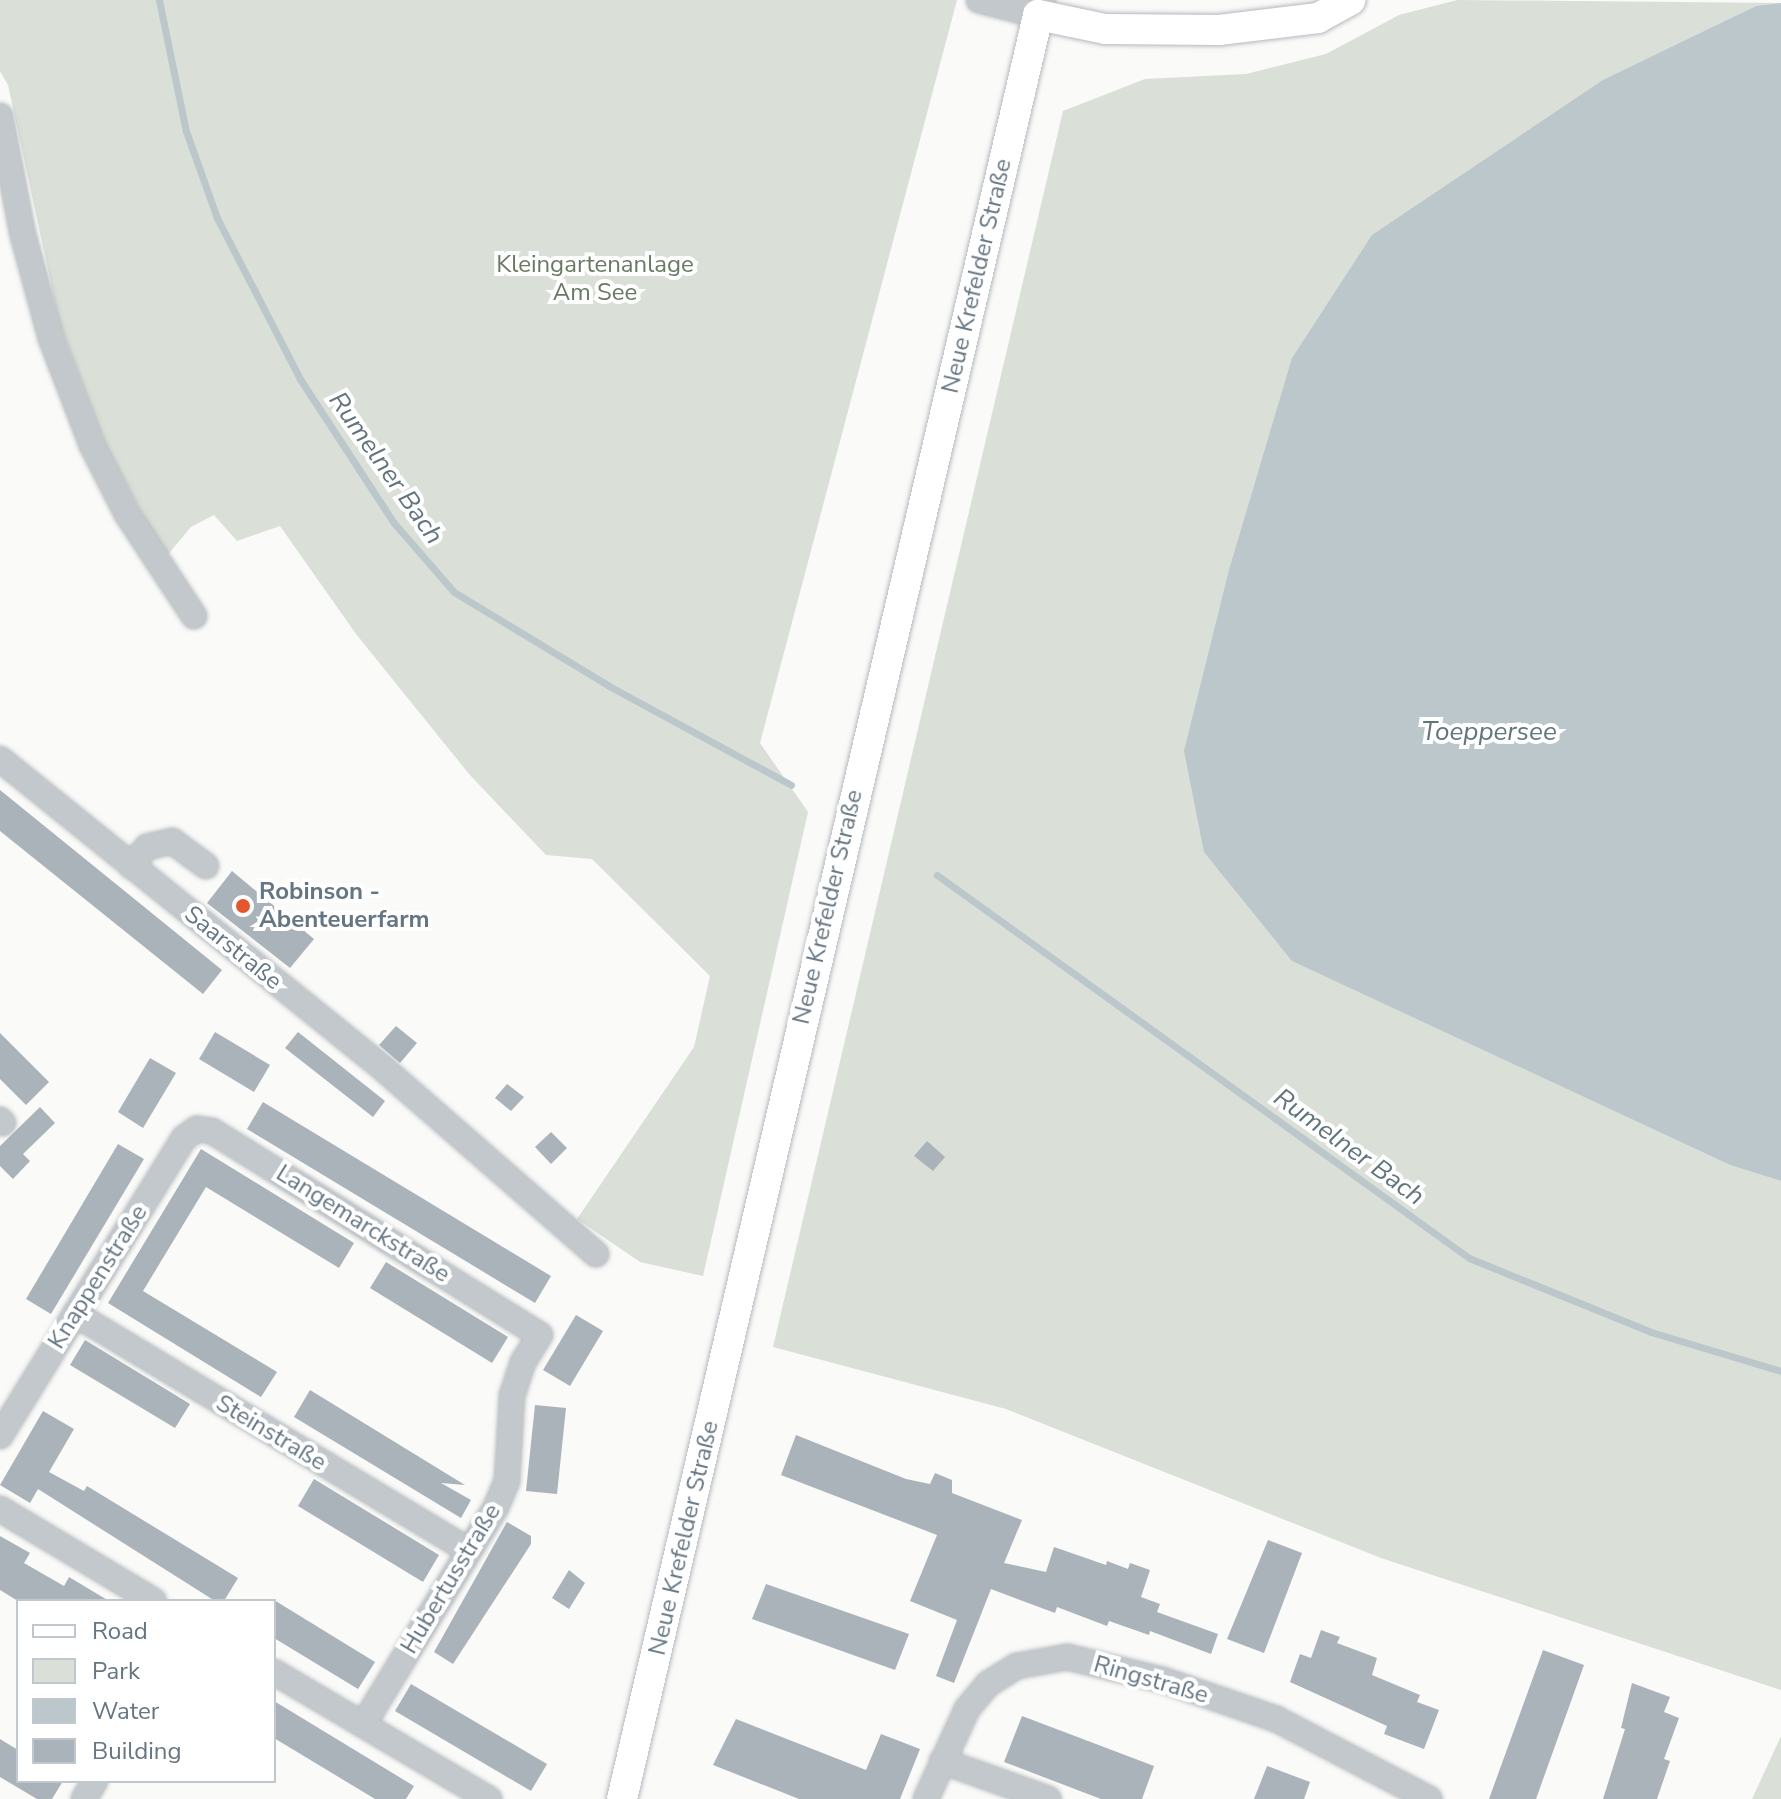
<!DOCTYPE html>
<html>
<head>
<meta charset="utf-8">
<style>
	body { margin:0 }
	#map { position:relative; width:1781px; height:1799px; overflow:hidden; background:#fafaf8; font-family:"Nunito Sans",sans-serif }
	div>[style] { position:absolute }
	.green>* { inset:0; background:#dadfd7 }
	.water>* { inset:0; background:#bbc7cb }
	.stream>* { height:7px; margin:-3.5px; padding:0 3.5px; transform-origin:3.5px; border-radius:3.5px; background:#bbc7cb }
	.building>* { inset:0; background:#aab3b9 }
	.roads { filter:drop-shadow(0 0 2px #b5babe) drop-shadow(0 0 2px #b5babe) }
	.minor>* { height:24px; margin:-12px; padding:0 12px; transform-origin:12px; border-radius:12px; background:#c3c8cc }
	.major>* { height:30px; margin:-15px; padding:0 15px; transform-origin:15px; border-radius:15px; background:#fff }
	.dots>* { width:22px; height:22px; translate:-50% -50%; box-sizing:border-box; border:4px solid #fff; border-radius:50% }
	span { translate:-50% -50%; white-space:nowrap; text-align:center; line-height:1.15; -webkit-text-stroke:8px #fff; paint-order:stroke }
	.park-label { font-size:24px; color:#687a64 }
	.street-label { font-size:24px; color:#657683 }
	.poi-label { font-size:24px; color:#657683; font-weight:700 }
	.left { translate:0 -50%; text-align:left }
	.water-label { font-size:26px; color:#60757c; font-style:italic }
	.legend { position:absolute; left:16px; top:1599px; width:260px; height:184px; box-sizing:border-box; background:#fff; border:2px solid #c1c8cd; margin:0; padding:10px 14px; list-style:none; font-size:24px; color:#657683 }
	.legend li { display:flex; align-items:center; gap:16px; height:40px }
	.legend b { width:40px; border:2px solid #c1c8cd }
</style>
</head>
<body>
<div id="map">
	<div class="green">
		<div style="clip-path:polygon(0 0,957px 0,760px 743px,808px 812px,703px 1276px,640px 1262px,577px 1219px,694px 1047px,710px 976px,592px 859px,546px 855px,469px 774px,356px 634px,280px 526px,237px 541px,214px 515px,191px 527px,165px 558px,105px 444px,60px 325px,8px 85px,0 71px)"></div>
		<div style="clip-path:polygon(1457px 0,1781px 3px,1756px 6px,1603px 81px,1293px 961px,1730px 1165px,1781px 1181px,1781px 1690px,1381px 1558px,1006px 1409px,773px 1347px,1063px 111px,1145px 79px,1246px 74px,1326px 54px,1399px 15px)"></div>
		<div style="clip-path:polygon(1781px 1736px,1781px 1799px,1752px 1799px)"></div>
	</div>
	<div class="water">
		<div style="clip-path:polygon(1781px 3px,1781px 1181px,1730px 1165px,1292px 961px,1204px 852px,1184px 751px,1229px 570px,1292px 358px,1372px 235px,1603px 80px,1756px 6px)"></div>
	</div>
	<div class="stream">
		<div style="left:159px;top:0;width:134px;rotate:78.4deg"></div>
		<div style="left:186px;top:131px;width:92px;rotate:70.4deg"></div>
		<div style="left:217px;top:218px;width:181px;rotate:62.7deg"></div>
		<div style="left:300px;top:379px;width:172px;rotate:56.9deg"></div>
		<div style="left:394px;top:523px;width:91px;rotate:49deg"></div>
		<div style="left:454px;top:592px;width:181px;rotate:31.2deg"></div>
		<div style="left:609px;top:686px;width:207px;rotate:28.5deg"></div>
		<div style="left:937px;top:875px;width:656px;rotate:35.75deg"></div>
		<div style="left:1469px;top:1258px;width:196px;rotate:22.1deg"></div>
		<div style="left:1651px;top:1332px;width:136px;rotate:16.7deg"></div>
	</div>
	<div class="building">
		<div style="clip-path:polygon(0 790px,222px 970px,203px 994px,0 831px)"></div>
		<div style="clip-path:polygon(232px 871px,314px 939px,290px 968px,207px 903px)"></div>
		<div style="clip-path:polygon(396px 1026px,417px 1043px,400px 1063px,379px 1045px)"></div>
		<div style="clip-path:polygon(215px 1032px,270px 1065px,254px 1092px,199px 1059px)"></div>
		<div style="clip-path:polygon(298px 1032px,385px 1101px,373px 1117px,285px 1048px)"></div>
		<div style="clip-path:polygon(0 1033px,49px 1082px,26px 1105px,0 1079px)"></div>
		<div style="clip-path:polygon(150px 1058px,176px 1073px,143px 1128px,118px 1112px)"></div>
		<div style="clip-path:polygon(507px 1084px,524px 1097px,511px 1111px,495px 1098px)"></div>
		<div style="clip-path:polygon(263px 1102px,551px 1276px,535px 1303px,247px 1129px)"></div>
		<div style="clip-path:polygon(40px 1107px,55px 1123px,23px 1154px,30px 1161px,13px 1179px,0 1166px,0 1146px)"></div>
		<div style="clip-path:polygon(551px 1132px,567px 1148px,551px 1164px,535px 1147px)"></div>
		<div style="clip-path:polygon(927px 1141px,945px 1157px,933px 1171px,914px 1156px)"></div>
		<div style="clip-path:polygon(118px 1144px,144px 1159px,51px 1314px,26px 1299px)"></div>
		<div style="clip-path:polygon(201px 1149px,354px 1243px,339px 1268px,206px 1187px,143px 1291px,277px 1372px,261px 1397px,108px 1303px)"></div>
		<div style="clip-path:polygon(386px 1262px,508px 1337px,492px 1363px,370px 1288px)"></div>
		<div style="clip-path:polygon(576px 1315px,603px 1331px,570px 1386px,543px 1370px)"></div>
		<div style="clip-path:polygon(85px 1340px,190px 1404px,175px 1428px,70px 1365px)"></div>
		<div style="clip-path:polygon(310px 1390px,465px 1485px,441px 1483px,471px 1500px,461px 1518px,294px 1417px)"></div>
		<div style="clip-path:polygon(535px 1405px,566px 1408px,557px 1494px,526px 1491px)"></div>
		<div style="clip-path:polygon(43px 1411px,74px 1429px,49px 1472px,84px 1491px,87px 1486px,238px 1578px,224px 1601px,215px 1601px,38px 1489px,30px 1503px,0 1485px)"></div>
		<div style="clip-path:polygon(796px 1435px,906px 1479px,930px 1484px,935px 1473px,952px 1480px,952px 1493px,1022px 1520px,1004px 1563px,1046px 1572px,1054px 1547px,1106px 1565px,1107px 1561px,1128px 1569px,1130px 1563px,1150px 1570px,1141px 1597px,1160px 1604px,1157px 1612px,1218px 1634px,1211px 1654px,1150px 1631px,1149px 1635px,1109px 1621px,1107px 1626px,1057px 1607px,1055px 1613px,991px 1589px,954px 1683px,936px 1676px,957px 1620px,910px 1601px,937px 1535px,781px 1475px)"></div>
		<div style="clip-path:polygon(314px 1479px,439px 1555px,423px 1582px,298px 1506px)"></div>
		<div style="clip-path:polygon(507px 1522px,531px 1536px,531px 1544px,453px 1664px,434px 1652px)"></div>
		<div style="clip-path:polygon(0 1536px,30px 1553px,24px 1563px,64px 1586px,69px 1577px,109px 1601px,18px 1601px,0 1590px)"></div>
		<div style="clip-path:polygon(1268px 1540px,1302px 1553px,1264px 1653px,1227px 1639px)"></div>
		<div style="clip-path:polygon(569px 1570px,585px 1583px,569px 1609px,552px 1598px)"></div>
		<div style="clip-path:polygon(766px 1584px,909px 1634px,895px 1670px,752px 1619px)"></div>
		<div style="clip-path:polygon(274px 1600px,375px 1662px,358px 1689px,274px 1638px)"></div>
		<div style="clip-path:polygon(1321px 1630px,1340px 1637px,1337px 1643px,1377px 1658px,1372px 1675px,1420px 1695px,1417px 1702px,1439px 1710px,1424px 1749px,1384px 1734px,1387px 1726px,1290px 1682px,1300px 1654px,1311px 1658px)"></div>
		<div style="clip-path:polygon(1543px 1650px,1584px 1665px,1536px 1799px,1489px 1799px)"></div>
		<div style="clip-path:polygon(1632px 1683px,1670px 1697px,1664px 1712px,1679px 1718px,1664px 1759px,1670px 1761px,1657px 1799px,1603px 1799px,1625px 1729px,1621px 1728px)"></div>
		<div style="clip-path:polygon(411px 1684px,547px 1764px,531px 1791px,395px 1711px)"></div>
		<div style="clip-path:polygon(274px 1701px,414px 1786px,406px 1799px,375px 1799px,274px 1738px)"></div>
		<div style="clip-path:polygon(1022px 1716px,1154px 1766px,1142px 1799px,1101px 1799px,1004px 1762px)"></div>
		<div style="clip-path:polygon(736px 1719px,866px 1770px,881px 1734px,920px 1749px,900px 1799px,799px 1799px,713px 1765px)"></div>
		<div style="clip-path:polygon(0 1739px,18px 1750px,18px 1781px,63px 1781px,52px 1799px,37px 1799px,0 1777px)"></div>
		<div style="clip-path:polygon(1267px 1766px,1310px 1782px,1304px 1799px,1254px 1799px)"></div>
	</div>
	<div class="roads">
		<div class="minor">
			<div style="left:979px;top:0;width:61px;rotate:14.3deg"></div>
			<div style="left:1038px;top:15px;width:16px;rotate:-75deg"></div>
			<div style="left:0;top:116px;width:121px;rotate:79.1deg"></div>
			<div style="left:23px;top:235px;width:107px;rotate:74.8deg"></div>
			<div style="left:51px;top:338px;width:115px;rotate:69deg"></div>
			<div style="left:92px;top:445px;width:77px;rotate:63.1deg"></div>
			<div style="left:127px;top:514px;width:122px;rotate:56.7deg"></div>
			<div style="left:0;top:759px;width:495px;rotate:38.9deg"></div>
			<div style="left:385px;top:1070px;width:280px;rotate:41.1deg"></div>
			<div style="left:131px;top:866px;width:25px;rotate:-50deg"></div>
			<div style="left:147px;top:847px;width:26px;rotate:-13deg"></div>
			<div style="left:172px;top:841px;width:42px;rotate:36.3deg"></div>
			<div style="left:0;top:1120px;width:4px;rotate:45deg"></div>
			<div style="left:75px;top:1314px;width:458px;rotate:31deg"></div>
			<div style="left:0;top:1436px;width:350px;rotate:-58.3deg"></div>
			<div style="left:184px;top:1138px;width:16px;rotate:-35deg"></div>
			<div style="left:197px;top:1129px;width:15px;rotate:8deg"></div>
			<div style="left:212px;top:1131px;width:386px;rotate:31.9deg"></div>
			<div style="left:540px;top:1335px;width:32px;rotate:122deg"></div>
			<div style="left:523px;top:1362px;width:35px;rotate:108deg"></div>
			<div style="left:512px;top:1395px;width:86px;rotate:93.3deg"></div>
			<div style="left:507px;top:1481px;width:28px;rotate:113deg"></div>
			<div style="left:496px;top:1507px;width:255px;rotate:121.4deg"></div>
			<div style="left:0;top:1509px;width:179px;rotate:30.9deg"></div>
			<div style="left:274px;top:1672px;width:250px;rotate:30.6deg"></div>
			<div style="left:942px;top:1761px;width:113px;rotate:19.7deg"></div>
			<div style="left:84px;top:1799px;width:21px;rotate:-59deg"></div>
			<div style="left:926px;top:1799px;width:99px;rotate:-65.5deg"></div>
			<div style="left:967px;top:1709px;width:33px;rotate:-50deg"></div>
			<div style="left:988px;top:1684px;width:34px;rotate:-32deg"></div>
			<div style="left:1017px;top:1666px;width:51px;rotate:-10.2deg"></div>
			<div style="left:1067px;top:1657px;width:99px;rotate:13.5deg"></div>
			<div style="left:1163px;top:1680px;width:120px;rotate:19deg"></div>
			<div style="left:1276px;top:1719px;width:173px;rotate:27.6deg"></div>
		</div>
		<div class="major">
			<div style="left:622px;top:1799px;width:1832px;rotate:-76.87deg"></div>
			<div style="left:1038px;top:15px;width:68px;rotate:11.8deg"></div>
			<div style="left:1105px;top:29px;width:114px;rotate:0.5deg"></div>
			<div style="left:1219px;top:30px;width:100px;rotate:-6.9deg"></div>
			<div style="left:1318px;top:18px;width:37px;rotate:-29deg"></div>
		</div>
	</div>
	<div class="dots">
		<div style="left:243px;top:906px;background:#e4572e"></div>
	</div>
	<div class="park-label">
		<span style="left:595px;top:279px">Kleingartenanlage<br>Am See</span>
	</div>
	<div class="street-label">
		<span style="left:977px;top:276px;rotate:-77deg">Neue Krefelder Straße</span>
		<span style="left:828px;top:907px;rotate:-77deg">Neue Krefelder Straße</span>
		<span style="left:233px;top:948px;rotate:39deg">Saarstraße</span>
		<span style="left:363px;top:1224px;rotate:32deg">Langemarckstraße</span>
		<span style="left:98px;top:1277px;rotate:-58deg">Knappenstraße</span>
		<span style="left:271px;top:1433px;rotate:31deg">Steinstraße</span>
		<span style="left:684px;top:1538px;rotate:-77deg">Neue Krefelder Straße</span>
		<span style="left:451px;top:1579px;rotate:-59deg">Hubertusstraße</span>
		<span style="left:1151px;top:1680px;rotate:16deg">Ringstraße</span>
	</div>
	<div class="poi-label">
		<span class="left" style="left:259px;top:906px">Robinson -<br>Abenteuerfarm</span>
	</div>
	<div class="water-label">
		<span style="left:386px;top:468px;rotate:55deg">Rumelner Bach</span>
		<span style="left:1489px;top:732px">Toeppersee</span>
		<span style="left:1349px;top:1147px;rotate:36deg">Rumelner Bach</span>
	</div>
	<ul class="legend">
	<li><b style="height:10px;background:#fff"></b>Road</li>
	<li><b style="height:22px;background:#dadfd7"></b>Park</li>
	<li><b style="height:22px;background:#bbc7cb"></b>Water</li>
	<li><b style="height:22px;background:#aab3b9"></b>Building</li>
	</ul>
</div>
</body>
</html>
